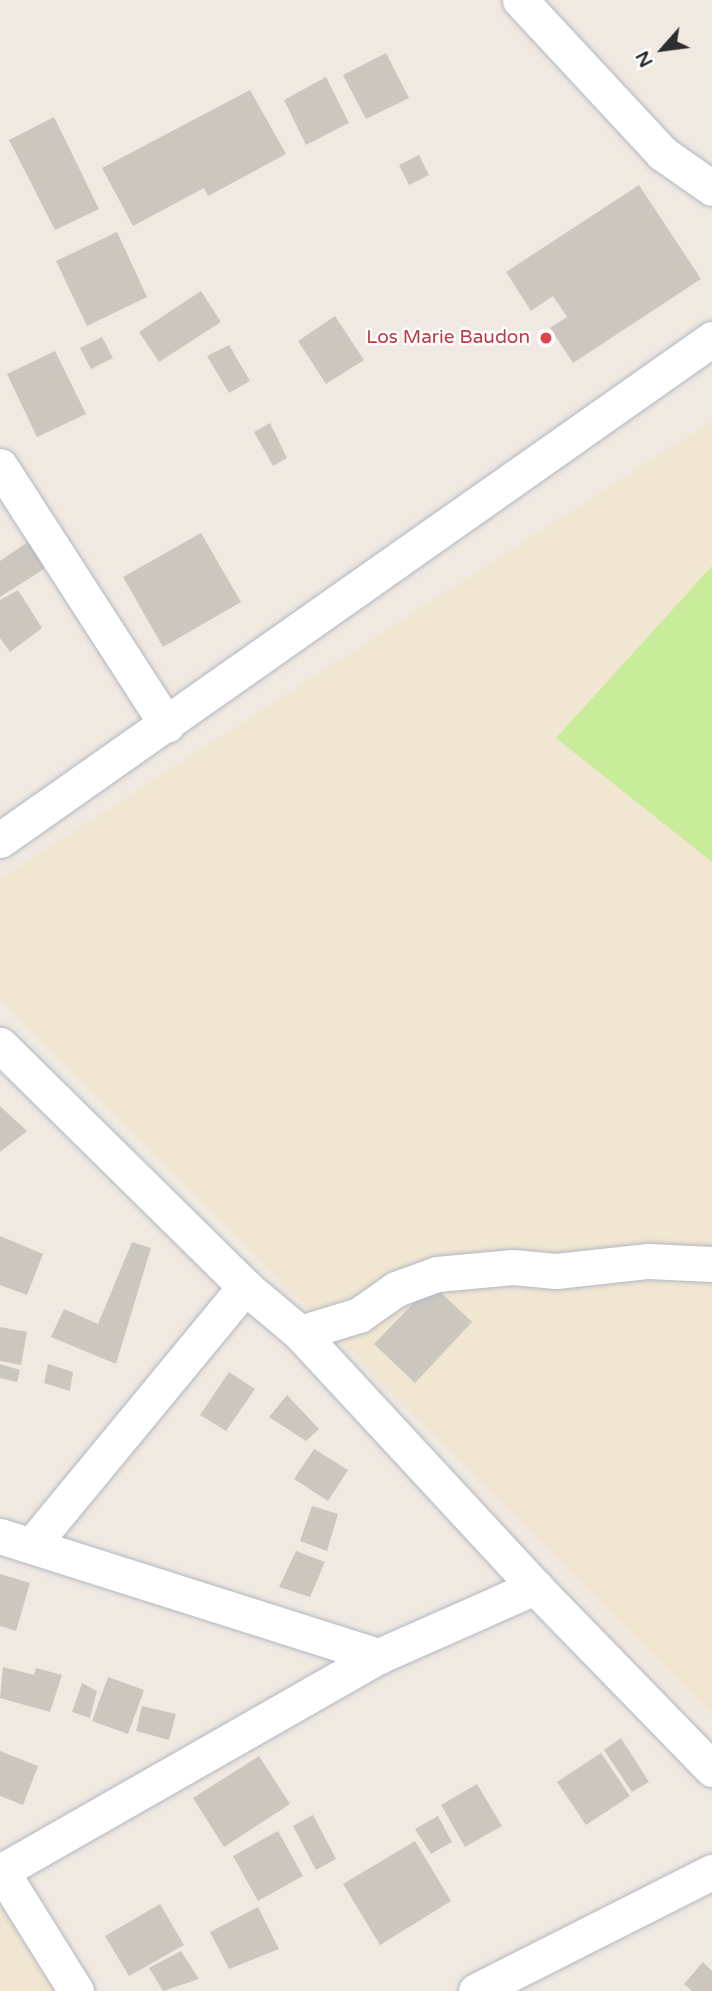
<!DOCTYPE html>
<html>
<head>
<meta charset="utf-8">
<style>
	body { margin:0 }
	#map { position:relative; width:712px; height:1991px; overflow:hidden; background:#efe9e1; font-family:"Varela Round",sans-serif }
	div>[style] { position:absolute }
	.education>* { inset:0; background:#f0e6d1 }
	.pitch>* { inset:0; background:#c9ec9a }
	.building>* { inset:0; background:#cbc7bf }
	.roads { filter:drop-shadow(0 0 2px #b4b7c1) drop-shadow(0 0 2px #b4b7c1) }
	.minor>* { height:35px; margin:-17.5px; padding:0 17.5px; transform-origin:17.5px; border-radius:17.5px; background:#fff }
	.dots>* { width:19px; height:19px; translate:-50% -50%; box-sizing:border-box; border:4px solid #fff; border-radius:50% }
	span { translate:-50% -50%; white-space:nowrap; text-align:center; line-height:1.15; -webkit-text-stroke:5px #fff; paint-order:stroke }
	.health-label { font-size:19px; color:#be3a42 }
	.right { translate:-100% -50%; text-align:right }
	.north { position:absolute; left:628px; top:14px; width:70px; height:70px; -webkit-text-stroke:5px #fff; paint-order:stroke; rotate:242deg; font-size:19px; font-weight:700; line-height:28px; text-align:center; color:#2e2e2e }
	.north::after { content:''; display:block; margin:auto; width:24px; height:32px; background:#2e2e2e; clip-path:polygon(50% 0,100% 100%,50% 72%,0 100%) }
</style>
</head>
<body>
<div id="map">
	<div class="education">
		<div style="clip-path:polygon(712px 421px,712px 1714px,0 1001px,0 879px)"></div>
		<div style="clip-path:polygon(0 1903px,56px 1991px,0 1991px)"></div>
	</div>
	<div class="pitch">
		<div style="clip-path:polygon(712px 566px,712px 862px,556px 738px)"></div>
	</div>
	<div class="building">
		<div style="clip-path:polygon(386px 53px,409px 98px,366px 119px,343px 75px)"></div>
		<div style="clip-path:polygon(326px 77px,349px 123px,306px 145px,284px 100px)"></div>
		<div style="clip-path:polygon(250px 90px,286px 154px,208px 196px,204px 188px,133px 226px,102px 168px)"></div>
		<div style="clip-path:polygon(54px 117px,99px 209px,55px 230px,9px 140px)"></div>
		<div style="clip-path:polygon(419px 155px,429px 175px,409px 185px,399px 165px)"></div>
		<div style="clip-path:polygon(639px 185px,701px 279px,573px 363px,550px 328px,567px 317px,553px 296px,531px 311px,506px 272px)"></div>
		<div style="clip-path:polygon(117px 232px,147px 297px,87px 326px,56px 261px)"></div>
		<div style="clip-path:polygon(201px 291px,221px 322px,159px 362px,139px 332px)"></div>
		<div style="clip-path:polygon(335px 316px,364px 360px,326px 384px,298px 341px)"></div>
		<div style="clip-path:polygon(102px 337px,113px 358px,91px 369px,80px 348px)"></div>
		<div style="clip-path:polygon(229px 345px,250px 381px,229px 393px,207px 356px)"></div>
		<div style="clip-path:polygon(55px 351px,86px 414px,37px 437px,7px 374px)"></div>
		<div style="clip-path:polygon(270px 423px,287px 458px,273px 466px,254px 432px)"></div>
		<div style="clip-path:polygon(201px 533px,241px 602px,163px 647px,123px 577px)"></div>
		<div style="clip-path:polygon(32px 539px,47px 567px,0 597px,0 561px)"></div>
		<div style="clip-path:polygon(18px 590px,42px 628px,10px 652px,0 638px,0 600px)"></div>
		<div style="clip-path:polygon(0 1106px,27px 1131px,0 1152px)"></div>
		<div style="clip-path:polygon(0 1236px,43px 1254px,27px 1295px,0 1285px)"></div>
		<div style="clip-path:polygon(132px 1242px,151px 1248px,116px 1364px,51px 1337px,64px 1309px,98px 1324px)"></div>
		<div style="clip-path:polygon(432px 1284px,472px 1322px,415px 1383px,374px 1344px)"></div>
		<div style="clip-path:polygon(0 1327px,27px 1332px,21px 1365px,0 1361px)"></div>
		<div style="clip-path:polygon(0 1364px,20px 1370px,17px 1382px,0 1378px)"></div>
		<div style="clip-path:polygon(48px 1364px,73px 1372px,70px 1391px,44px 1383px)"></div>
		<div style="clip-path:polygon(229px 1372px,255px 1389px,226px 1431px,200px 1415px)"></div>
		<div style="clip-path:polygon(287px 1395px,319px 1429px,306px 1441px,269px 1417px)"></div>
		<div style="clip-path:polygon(314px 1449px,348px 1470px,328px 1501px,294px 1479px)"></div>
		<div style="clip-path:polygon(312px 1506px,338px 1514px,327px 1551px,300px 1541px)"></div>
		<div style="clip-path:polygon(296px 1551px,325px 1562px,310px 1597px,279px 1587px)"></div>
		<div style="clip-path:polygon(0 1574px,30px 1583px,16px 1631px,0 1626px)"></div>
		<div style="clip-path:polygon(3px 1667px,34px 1675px,36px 1668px,62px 1675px,50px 1712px,0 1698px)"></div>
		<div style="clip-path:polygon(108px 1677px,144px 1690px,128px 1734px,92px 1721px)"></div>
		<div style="clip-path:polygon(82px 1683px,97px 1691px,90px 1718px,72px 1712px)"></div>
		<div style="clip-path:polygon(142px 1706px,176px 1714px,169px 1740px,136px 1731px)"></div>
		<div style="clip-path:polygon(621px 1738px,649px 1782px,632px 1792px,604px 1750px)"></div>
		<div style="clip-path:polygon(0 1751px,38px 1766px,23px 1805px,0 1796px)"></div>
		<div style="clip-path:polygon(601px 1753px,630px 1796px,586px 1825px,557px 1782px)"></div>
		<div style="clip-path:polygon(259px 1756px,290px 1804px,224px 1847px,193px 1798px)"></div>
		<div style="clip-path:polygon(477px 1784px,502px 1826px,465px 1847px,441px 1805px)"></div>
		<div style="clip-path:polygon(313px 1815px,336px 1859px,316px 1870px,293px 1826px)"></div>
		<div style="clip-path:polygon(438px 1816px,452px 1842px,431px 1854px,415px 1829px)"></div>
		<div style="clip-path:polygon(278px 1831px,303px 1876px,258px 1901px,233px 1856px)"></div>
		<div style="clip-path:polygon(415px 1841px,451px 1901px,380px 1945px,343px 1884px)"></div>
		<div style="clip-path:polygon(160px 1904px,184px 1945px,129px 1976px,105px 1936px)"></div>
		<div style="clip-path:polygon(258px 1907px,279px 1949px,229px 1969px,210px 1932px)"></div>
		<div style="clip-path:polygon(181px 1951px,199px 1979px,163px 1991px,149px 1968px)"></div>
		<div style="clip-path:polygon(703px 1962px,712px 1971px,712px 1991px,692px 1991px,684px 1984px)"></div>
	</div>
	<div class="roads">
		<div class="minor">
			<div style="left:520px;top:0;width:209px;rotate:47.1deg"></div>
			<div style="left:662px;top:153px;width:61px;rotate:35deg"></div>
			<div style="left:0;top:466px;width:308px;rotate:57.2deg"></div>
			<div style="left:0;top:840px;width:871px;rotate:-35.13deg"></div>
			<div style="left:0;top:1045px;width:344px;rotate:44.6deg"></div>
			<div style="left:245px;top:1287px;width:72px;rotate:39.9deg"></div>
			<div style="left:300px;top:1333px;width:346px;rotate:47.2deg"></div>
			<div style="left:535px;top:1587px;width:254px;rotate:45.8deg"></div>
			<div style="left:300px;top:1333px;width:62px;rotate:-17deg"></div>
			<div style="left:359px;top:1315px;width:45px;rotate:-35.1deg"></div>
			<div style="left:396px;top:1289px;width:44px;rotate:-20.1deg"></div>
			<div style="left:437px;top:1274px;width:76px;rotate:-5.3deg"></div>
			<div style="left:513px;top:1267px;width:43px;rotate:5.3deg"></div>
			<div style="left:556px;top:1271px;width:93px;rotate:-6.2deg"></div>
			<div style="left:648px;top:1261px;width:64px;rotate:2.7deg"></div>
			<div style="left:0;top:1536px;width:398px;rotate:17.6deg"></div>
			<div style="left:379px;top:1656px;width:171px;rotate:-23.9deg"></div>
			<div style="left:32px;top:1545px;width:335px;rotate:-50.5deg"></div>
			<div style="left:0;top:1872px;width:436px;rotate:-29.7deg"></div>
			<div style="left:2px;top:1872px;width:140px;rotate:58.1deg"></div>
			<div style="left:476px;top:1991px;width:264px;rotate:-26.8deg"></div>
		</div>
	</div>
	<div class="dots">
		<div style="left:546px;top:338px;background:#e0444e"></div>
	</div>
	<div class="health-label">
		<span class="right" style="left:530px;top:338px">Los Marie Baudon</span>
	</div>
	<div class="north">N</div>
</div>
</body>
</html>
